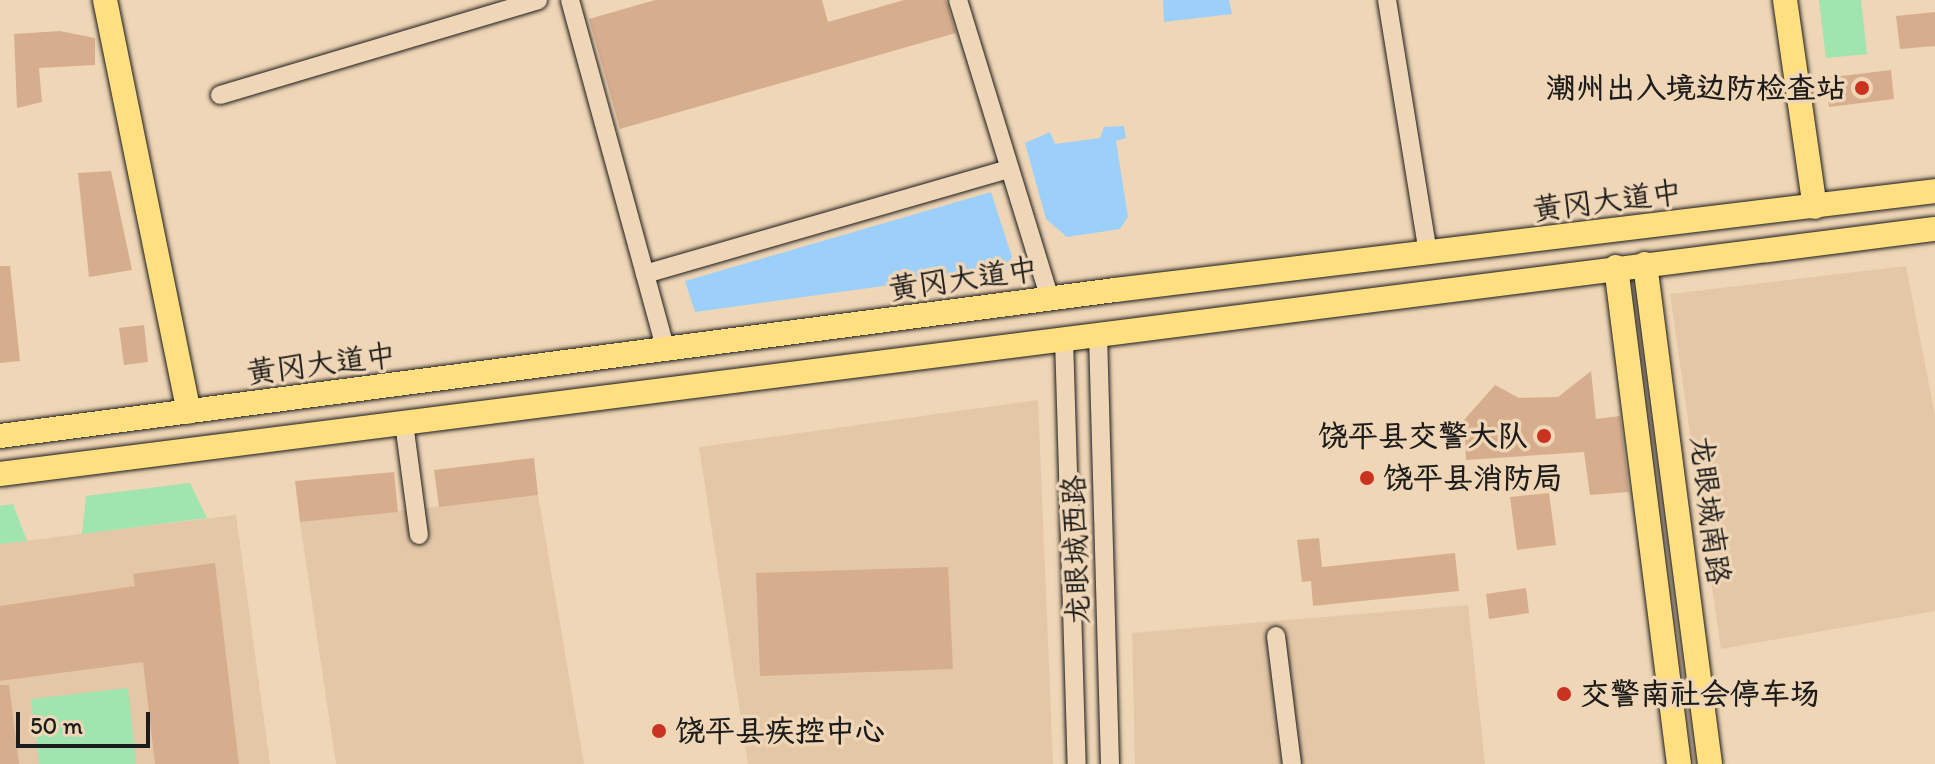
<!DOCTYPE html>
<html>
<head>
<meta charset="utf-8">
<style>
	body { margin:0 }
	#map { position:relative; width:1935px; height:764px; overflow:hidden; background:#efd6b6; font-family:Itim,"LXGW WenKai TC",sans-serif }
	div>[style] { position:absolute }
	.built>* { inset:0; background:#e4c7a7 }
	.green>* { inset:0; background:#a0e4af }
	.water>* { inset:0; background:#9cd0fa }
	.building>* { inset:0; background:#d6ae8e }
	.roads { filter:drop-shadow(0 0 2px #1c1c1c) drop-shadow(0 0 2px #1c1c1c) }
	.minor>* { height:18px; margin:-9px; padding:0 9px; transform-origin:9px; border-radius:9px; background:#efd6b6 }
	.major>* { height:24px; margin:-12px; padding:0 12px; transform-origin:12px; border-radius:12px; background:#ffdf80 }
	.dots>* { width:22px; height:22px; translate:-50% -50%; box-sizing:border-box; border:4px solid #efd6b6; border-radius:50% }
	span { translate:-50% -50%; white-space:nowrap; text-align:center; line-height:1.15; -webkit-text-stroke:7px #efd6b6; paint-order:stroke }
	.poi-label { font-size:30px; color:#1c1c1c; font-weight:700 }
	.right { translate:-100% -50%; text-align:right }
	.left { translate:0 -50%; text-align:left }
	.street-label { font-size:30px; color:#1c1c1c }
	.scale { position:absolute; left:16px; top:712px; width:134px; height:36px; box-sizing:border-box; border:4px solid #1c1c1c; border-top:0; padding-left:10px; font-size:24px; line-height:28px; white-space:nowrap; color:#1c1c1c; -webkit-text-stroke:6px #efd6b6; paint-order:stroke }
</style>
</head>
<body>
<div id="map">
	<div class="built">
		<div style="clip-path:polygon(1906px 266px,1935px 416px,1935px 611px,1721px 649px,1670px 294px)"></div>
		<div style="clip-path:polygon(1038px 400px,1053px 764px,748px 764px,699px 447px)"></div>
		<div style="clip-path:polygon(538px 495px,584px 764px,336px 764px,300px 522px)"></div>
		<div style="clip-path:polygon(236px 515px,270px 764px,0 764px,0 544px)"></div>
		<div style="clip-path:polygon(1468px 605px,1485px 764px,1135px 764px,1132px 633px)"></div>
	</div>
	<div class="green">
		<div style="clip-path:polygon(1819px 0,1861px 0,1867px 54px,1826px 58px)"></div>
		<div style="clip-path:polygon(190px 483px,207px 518px,82px 534px,86px 496px)"></div>
		<div style="clip-path:polygon(13px 504px,27px 541px,0 544px,0 506px)"></div>
		<div style="clip-path:polygon(128px 688px,136px 764px,39px 764px,31px 699px)"></div>
	</div>
	<div class="water">
		<div style="clip-path:polygon(1163px 0,1229px 0,1232px 14px,1164px 22px)"></div>
		<div style="clip-path:polygon(1124px 126px,1126px 138px,1116px 141px,1128px 217px,1120px 229px,1067px 237px,1046px 219px,1025px 143px,1050px 132px,1055px 144px,1100px 138px,1104px 127px)"></div>
		<div style="clip-path:polygon(991px 192px,1012px 257px,1006px 269px,695px 312px,685px 281px)"></div>
	</div>
	<div class="building">
		<div style="clip-path:polygon(655px 0,822px 0,828px 22px,904px 0,946px 0,956px 33px,620px 129px,589px 19px)"></div>
		<div style="clip-path:polygon(1935px 12px,1935px 46px,1900px 49px,1896px 16px)"></div>
		<div style="clip-path:polygon(60px 31px,95px 38px,95px 65px,39px 68px,42px 102px,17px 108px,14px 34px)"></div>
		<div style="clip-path:polygon(1891px 70px,1894px 99px,1829px 107px,1825px 78px)"></div>
		<div style="clip-path:polygon(111px 171px,132px 270px,89px 277px,78px 173px)"></div>
		<div style="clip-path:polygon(0 266px,10px 266px,20px 361px,0 363px)"></div>
		<div style="clip-path:polygon(144px 325px,148px 362px,124px 365px,119px 328px)"></div>
		<div style="clip-path:polygon(1591px 371px,1596px 419px,1620px 416px,1629px 492px,1590px 495px,1584px 452px,1466px 460px,1464px 420px,1495px 385px,1519px 398px,1558px 397px)"></div>
		<div style="clip-path:polygon(534px 458px,538px 495px,439px 507px,434px 470px)"></div>
		<div style="clip-path:polygon(394px 472px,398px 512px,300px 522px,295px 481px)"></div>
		<div style="clip-path:polygon(1549px 493px,1556px 545px,1517px 550px,1510px 497px)"></div>
		<div style="clip-path:polygon(1319px 538px,1322px 567px,1455px 553px,1459px 591px,1313px 606px,1311px 581px,1302px 582px,1297px 540px)"></div>
		<div style="clip-path:polygon(215px 563px,239px 764px,155px 764px,143px 662px,0 681px,0 606px,135px 586px,133px 574px)"></div>
		<div style="clip-path:polygon(948px 567px,953px 669px,760px 676px,756px 573px)"></div>
		<div style="clip-path:polygon(1526px 588px,1529px 613px,1489px 619px,1486px 594px)"></div>
		<div style="clip-path:polygon(0 685px,9px 685px,19px 764px,0 764px)"></div>
	</div>
	<div class="roads">
		<div class="minor">
			<div style="left:570px;top:0;width:365px;rotate:74.7deg"></div>
			<div style="left:958px;top:0;width:313px;rotate:72.9deg"></div>
			<div style="left:1387px;top:0;width:257px;rotate:80.8deg"></div>
			<div style="left:220px;top:95px;width:332px;rotate:-16.6deg"></div>
			<div style="left:645px;top:274px;width:378px;rotate:-16.1deg"></div>
			<div style="left:1098px;top:334px;width:430px;rotate:88.4deg"></div>
			<div style="left:1064px;top:338px;width:426px;rotate:88.3deg"></div>
			<div style="left:404px;top:423px;width:113px;rotate:82.4deg"></div>
			<div style="left:1276px;top:636px;width:129px;rotate:82.9deg"></div>
		</div>
		<div class="major">
			<div style="left:105px;top:0;width:420px;rotate:78.5deg"></div>
			<div style="left:1785px;top:0;width:209px;rotate:81.8deg"></div>
			<div style="left:1645px;top:264px;width:504px;rotate:82.59deg"></div>
			<div style="left:1616px;top:267px;width:501px;rotate:82.78deg"></div>
			<div style="left:0;top:436px;width:1125px;rotate:-7.46deg"></div>
			<div style="left:1115px;top:290px;width:826px;rotate:-6.88deg"></div>
			<div style="left:0;top:474px;width:1950px;rotate:-7.22deg"></div>
		</div>
	</div>
	<div class="dots">
		<div style="left:1862px;top:88px;background:#c8321e"></div>
		<div style="left:1544px;top:436px;background:#c8321e"></div>
		<div style="left:1367px;top:478px;background:#c8321e"></div>
		<div style="left:1564px;top:694px;background:#c8321e"></div>
		<div style="left:659px;top:731px;background:#c8321e"></div>
	</div>
	<div class="poi-label">
		<span class="right" style="left:1846px;top:88px">潮州出入境边防检查站</span>
		<span class="right" style="left:1528px;top:436px">饶平县交警大队</span>
		<span class="left" style="left:1383px;top:478px">饶平县消防局</span>
		<span class="left" style="left:1580px;top:694px">交警南社会停车场</span>
		<span class="left" style="left:675px;top:731px">饶平县疾控中心</span>
	</div>
	<div class="street-label">
		<span style="left:1607px;top:201px;rotate:-7deg">黄冈大道中</span>
		<span style="left:963px;top:279px;rotate:-8deg">黄冈大道中</span>
		<span style="left:321px;top:364px;rotate:-7deg">黄冈大道中</span>
		<span style="left:1710px;top:510px;rotate:83deg">龙眼城南路</span>
		<span style="left:1076px;top:550px;rotate:-92deg">龙眼城西路</span>
	</div>
	<div class="scale">50 m</div>
</div>
</body>
</html>
